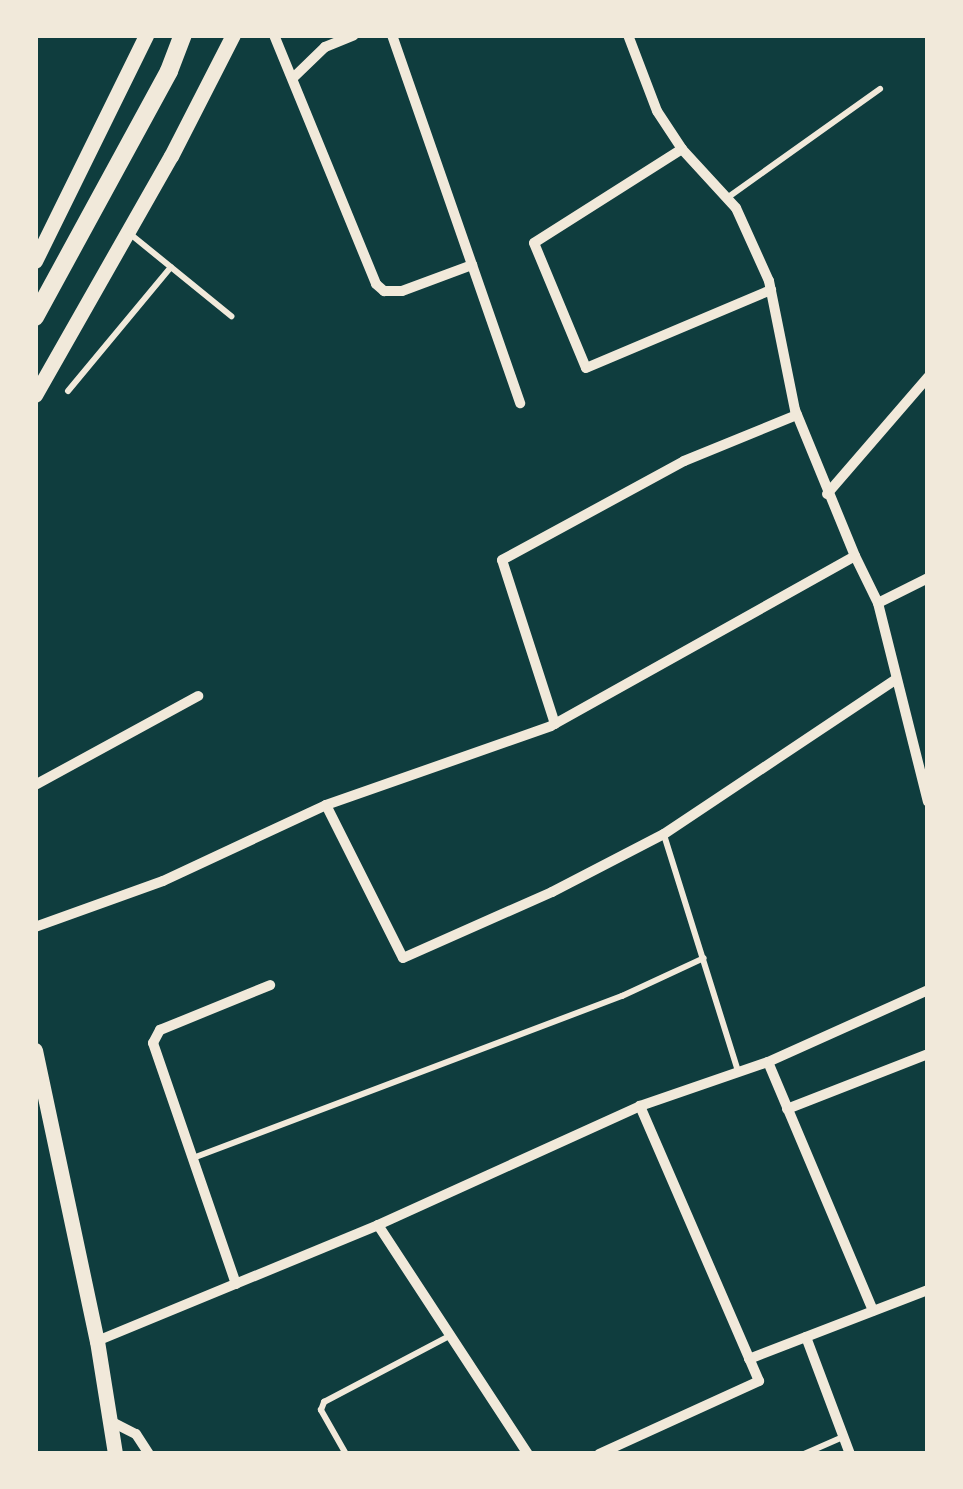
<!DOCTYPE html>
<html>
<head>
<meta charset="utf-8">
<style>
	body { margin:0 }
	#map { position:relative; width:963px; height:1489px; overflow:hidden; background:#0f3d3e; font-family:Manrope,sans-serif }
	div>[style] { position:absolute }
	.service>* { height:6px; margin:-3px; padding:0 3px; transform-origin:3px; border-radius:3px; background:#f1e9da }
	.minor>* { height:10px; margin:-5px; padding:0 5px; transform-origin:5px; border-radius:5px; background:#f1e9da }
	.tertiary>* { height:15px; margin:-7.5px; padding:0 7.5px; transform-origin:7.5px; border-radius:7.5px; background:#f1e9da }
	.secondary>* { height:18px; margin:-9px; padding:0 9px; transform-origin:9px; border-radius:9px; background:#f1e9da }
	span { translate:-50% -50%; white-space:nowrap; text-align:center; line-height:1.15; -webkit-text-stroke:8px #f1e9da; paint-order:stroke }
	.frame { position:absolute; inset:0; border:38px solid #f1e9da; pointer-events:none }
</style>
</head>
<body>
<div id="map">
	<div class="service">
		<div style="left:727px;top:198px;width:188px;rotate:-35.5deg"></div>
		<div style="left:129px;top:233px;width:132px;rotate:39.1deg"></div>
		<div style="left:68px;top:391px;width:161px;rotate:-50.3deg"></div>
		<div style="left:664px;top:835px;width:247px;rotate:72.6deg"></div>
		<div style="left:193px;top:1158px;width:459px;rotate:-20.7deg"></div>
		<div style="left:622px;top:996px;width:90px;rotate:-24.9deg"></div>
		<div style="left:346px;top:1454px;width:51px;rotate:-119.6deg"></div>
		<div style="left:321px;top:1410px;width:9px;rotate:-69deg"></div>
		<div style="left:324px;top:1402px;width:144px;rotate:-27.8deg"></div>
		<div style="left:804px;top:1454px;width:43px;rotate:-23.6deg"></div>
	</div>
	<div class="minor">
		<div style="left:274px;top:35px;width:269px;rotate:67.7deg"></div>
		<div style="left:376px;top:284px;width:11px;rotate:41deg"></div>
		<div style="left:384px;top:291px;width:18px"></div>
		<div style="left:402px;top:291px;width:75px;rotate:-20.4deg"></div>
		<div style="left:392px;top:35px;width:390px;rotate:70.8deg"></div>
		<div style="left:294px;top:77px;width:43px;rotate:-44.1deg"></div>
		<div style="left:325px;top:47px;width:31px;rotate:-22deg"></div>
		<div style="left:682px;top:149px;width:175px;rotate:147.6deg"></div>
		<div style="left:534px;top:243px;width:135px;rotate:67.4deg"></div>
		<div style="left:586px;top:368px;width:201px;rotate:-22.9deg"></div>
		<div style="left:827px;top:494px;width:155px;rotate:-49.2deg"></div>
		<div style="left:855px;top:556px;width:52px;rotate:63.9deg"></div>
		<div style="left:878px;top:603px;width:205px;rotate:75.9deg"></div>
		<div style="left:878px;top:603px;width:56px;rotate:-26.6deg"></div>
		<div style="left:555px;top:724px;width:172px;rotate:-107.9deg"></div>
		<div style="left:502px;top:560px;width:207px;rotate:-28.5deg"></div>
		<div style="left:684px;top:461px;width:122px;rotate:-22.2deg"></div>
		<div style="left:35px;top:785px;width:186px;rotate:-28.6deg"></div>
		<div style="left:326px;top:805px;width:171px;rotate:63.3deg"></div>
		<div style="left:403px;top:958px;width:163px;rotate:-23.9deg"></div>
		<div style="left:552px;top:892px;width:126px;rotate:-27.4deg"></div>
		<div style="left:664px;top:834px;width:278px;rotate:-33.7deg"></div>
		<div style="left:35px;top:927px;width:136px;rotate:-19.8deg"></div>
		<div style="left:163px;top:881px;width:180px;rotate:-25deg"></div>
		<div style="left:326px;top:805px;width:238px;rotate:-19.3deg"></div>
		<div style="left:551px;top:726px;width:348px;rotate:-29.2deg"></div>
		<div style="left:855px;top:556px;width:158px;rotate:-112.3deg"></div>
		<div style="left:795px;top:410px;width:132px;rotate:-101.4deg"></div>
		<div style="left:769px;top:281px;width:80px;rotate:-114.3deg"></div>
		<div style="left:736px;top:208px;width:80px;rotate:-132.5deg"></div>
		<div style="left:682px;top:149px;width:45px;rotate:-123.3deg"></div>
		<div style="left:657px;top:111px;width:81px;rotate:-110.9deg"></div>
		<div style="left:768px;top:1062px;width:270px;rotate:67.1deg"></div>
		<div style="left:787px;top:1109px;width:151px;rotate:-21.3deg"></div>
		<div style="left:378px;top:1225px;width:274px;rotate:56.8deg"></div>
		<div style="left:236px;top:1284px;width:255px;rotate:-109deg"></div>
		<div style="left:153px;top:1043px;width:15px;rotate:-62deg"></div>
		<div style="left:160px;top:1030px;width:119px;rotate:-22.2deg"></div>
		<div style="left:806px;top:1337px;width:125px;rotate:69.4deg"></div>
		<div style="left:97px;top:1341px;width:304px;rotate:-22.4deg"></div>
		<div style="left:378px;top:1225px;width:288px;rotate:-24.4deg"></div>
		<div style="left:640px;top:1106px;width:135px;rotate:-19deg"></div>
		<div style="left:768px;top:1062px;width:175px;rotate:-24.2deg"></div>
		<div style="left:749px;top:1359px;width:192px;rotate:-21.1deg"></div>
		<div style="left:110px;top:1421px;width:29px;rotate:27deg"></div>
		<div style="left:136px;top:1434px;width:24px;rotate:57deg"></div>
		<div style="left:599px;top:1454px;width:176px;rotate:-24.5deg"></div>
		<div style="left:759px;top:1381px;width:300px;rotate:-113.4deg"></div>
	</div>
	<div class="tertiary">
		<div style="left:35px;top:261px;width:252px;rotate:-63.8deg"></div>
		<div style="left:35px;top:395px;width:275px;rotate:-60.4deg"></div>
		<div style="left:171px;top:156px;width:136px;rotate:-62.9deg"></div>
		<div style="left:35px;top:1050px;width:298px;rotate:78deg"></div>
		<div style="left:97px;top:1341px;width:114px;rotate:80.9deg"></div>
	</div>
	<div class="secondary">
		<div style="left:35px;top:317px;width:280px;rotate:-61.4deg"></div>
		<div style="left:169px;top:71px;width:39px;rotate:-69deg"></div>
	</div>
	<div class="frame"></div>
</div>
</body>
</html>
